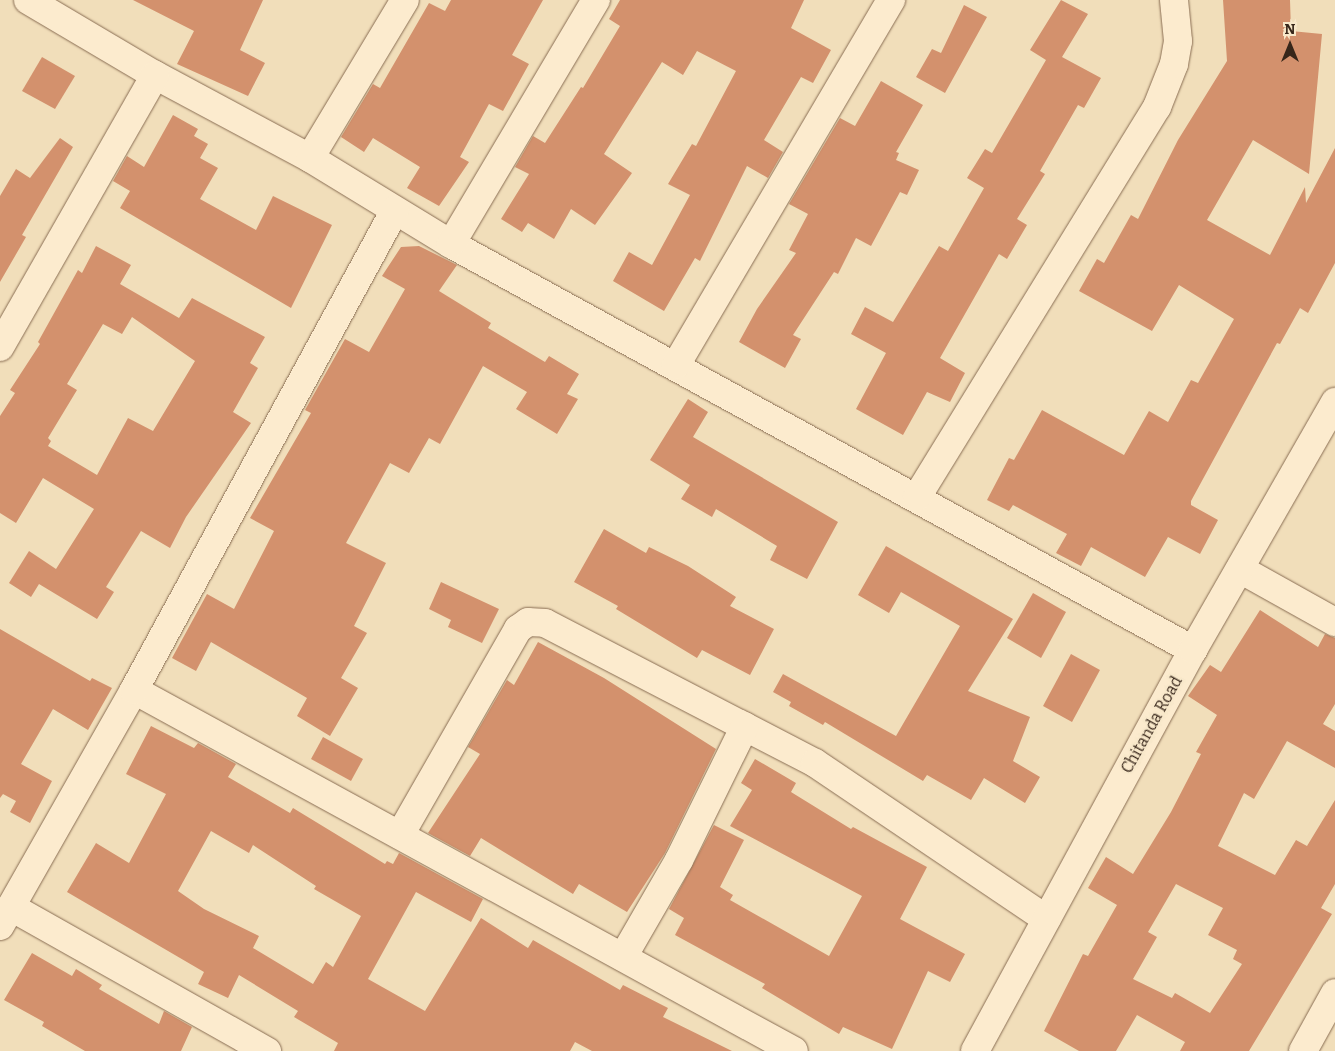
<!DOCTYPE html>
<html>
<head>
<meta charset="utf-8">
<style>
	body { margin:0 }
	#map { position:relative; width:1335px; height:1051px; overflow:hidden; background:#f1deba; font-family:Bitter,serif }
	div>[style] { position:absolute }
	.building>* { inset:0; background:#d3916d }
	.roads { filter:drop-shadow(0 0 1px #896d53) drop-shadow(0 0 1px #896d53) }
	.street>* { height:28px; margin:-14px; padding:0 14px; transform-origin:14px; border-radius:14px; background:#fcebce }
	span { translate:-50% -50%; white-space:nowrap; text-align:center; line-height:1.15; -webkit-text-stroke:4.5px #f8e8ca; paint-order:stroke }
	.street-label { font-size:16px; color:#37261a }
	.north { position:absolute; left:1265px; top:20px; width:50px; height:50px; -webkit-text-stroke:4px #f8e8ca; paint-order:stroke; rotate:0deg; font-size:14px; font-weight:700; line-height:20px; text-align:center; color:#37261a }
	.north::after { content:''; display:block; margin:auto; width:18px; height:22px; background:#37261a; clip-path:polygon(50% 0,100% 100%,50% 72%,0 100%) }
</style>
</head>
<body>
<div id="map">
	<div class="building">
		<div style="clip-path:polygon(133px 0,263px 0,240px 50px,265px 63px,248px 96px,177px 64px,194px 31px)"></div>
		<div style="clip-path:polygon(451px 0,543px 0,512px 55px,529px 64px,503px 111px,489px 104px,460px 157px,469px 162px,439px 206px,407px 188px,420px 167px,373px 138px,364px 152px,341px 137px,373px 84px,380px 88px,429px 3px,445px 11px)"></div>
		<div style="clip-path:polygon(620px 0,804px 0,791px 28px,831px 50px,813px 83px,801px 77px,764px 140px,783px 152px,768px 178px,747px 166px,700px 261px,695px 258px,664px 311px,613px 281px,629px 252px,652px 265px,690px 195px,668px 184px,692px 144px,696px 146px,736px 71px,697px 51px,683px 75px,662px 62px,604px 154px,632px 173px,595px 225px,571px 209px,554px 239px,528px 223px,522px 232px,501px 219px,529px 174px,515px 167px,533px 136px,545px 143px,581px 87px,583px 88px,620px 26px,609px 19px)"></div>
		<div style="clip-path:polygon(1061px 0,1088px 14px,1062px 57px,1101px 78px,1084px 108px,1078px 105px,1040px 171px,1045px 174px,1017px 219px,1027px 225px,1007px 259px,999px 254px,940px 358px,965px 373px,950px 402px,927px 392px,903px 435px,856px 409px,886px 353px,851px 334px,865px 307px,893px 322px,939px 246px,948px 251px,984px 188px,967px 178px,985px 149px,992px 153px,1046px 60px,1030px 50px)"></div>
		<div style="clip-path:polygon(1223px 0,1290px 0,1291px 31px,1322px 34px,1309px 174px,1253px 140px,1207px 220px,1270px 255px,1305px 187px,1306px 203px,1335px 148px,1335px 263px,1308px 313px,1300px 308px,1280px 344px,1277px 343px,1191px 501px,1191px 505px,1218px 520px,1200px 554px,1168px 537px,1145px 577px,1091px 547px,1081px 566px,1056px 553px,1067px 534px,1013px 505px,1009px 511px,987px 500px,1009px 458px,1014px 460px,1042px 410px,1124px 455px,1149px 411px,1168px 422px,1191px 380px,1198px 383px,1234px 319px,1179px 285px,1152px 331px,1079px 291px,1097px 259px,1104px 263px,1131px 215px,1138px 219px,1178px 140px,1227px 61px)"></div>
		<div style="clip-path:polygon(964px 5px,987px 17px,945px 93px,916px 77px,932px 49px,941px 53px)"></div>
		<div style="clip-path:polygon(42px 57px,75px 76px,55px 109px,22px 91px)"></div>
		<div style="clip-path:polygon(881px 81px,923px 105px,896px 152px,899px 153px,896px 160px,919px 170px,907px 195px,900px 192px,871px 246px,856px 238px,838px 274px,834px 272px,793px 335px,801px 339px,785px 368px,739px 342px,757px 309px,796px 253px,789px 250px,808px 214px,789px 204px,840px 118px,855px 126px)"></div>
		<div style="clip-path:polygon(173px 115px,198px 129px,194px 136px,208px 144px,200px 158px,218px 168px,200px 199px,256px 230px,273px 196px,332px 225px,291px 308px,120px 208px,130px 191px,113px 181px,127px 156px,144px 167px)"></div>
		<div style="clip-path:polygon(60px 138px,73px 147px,22px 235px,26px 237px,0 282px,0 196px,16px 169px,30px 178px)"></div>
		<div style="clip-path:polygon(evenodd,96px 246px,131px 265px,120px 284px,179px 318px,192px 298px,265px 337px,250px 363px,258px 368px,233px 412px,251px 423px,186px 517px,170px 548px,141px 531px,106px 587px,114px 592px,97px 619px,39px 584px,31px 597px,9px 583px,29px 551px,56px 569px,94px 509px,43px 478px,16px 523px,0 513px,0 416px,15px 393px,10px 390px,40px 344px,38px 342px,78px 270px,82px 273px,96px 246px,132px 317px,195px 361px,153px 431px,128px 418px,97px 475px,48px 446px,51px 441px,48px 438px,77px 390px,67px 384px,103px 324px,122px 334px,132px 317px)"></div>
		<div style="clip-path:polygon(419px 246px,457px 265px,439px 291px,491px 323px,488px 328px,545px 362px,549px 356px,579px 374px,567px 394px,578px 399px,557px 434px,516px 409px,527px 392px,483px 366px,440px 444px,429px 438px,409px 473px,390px 463px,346px 543px,386px 563px,354px 626px,367px 633px,341px 678px,358px 688px,330px 736px,297px 716px,307px 698px,211px 642px,196px 671px,172px 658px,207px 594px,234px 609px,274px 531px,250px 518px,311px 413px,305px 410px,345px 339px,369px 352px,405px 289px,382px 276px,401px 247px)"></div>
		<div style="clip-path:polygon(688px 399px,708px 412px,693px 437px,838px 522px,807px 579px,770px 560px,777px 546px,716px 509px,712px 517px,681px 499px,690px 485px,650px 460px)"></div>
		<div style="clip-path:polygon(604px 529px,646px 553px,649px 547px,688px 566px,736px 597px,730px 606px,774px 629px,750px 675px,702px 650px,697px 658px,616px 609px,618px 606px,574px 582px)"></div>
		<div style="clip-path:polygon(886px 546px,1013px 619px,968px 691px,1030px 717px,1013px 761px,1040px 777px,1025px 803px,984px 778px,971px 800px,927px 775px,923px 781px,825px 722px,823px 725px,789px 706px,791px 702px,773px 692px,783px 674px,896px 736px,960px 626px,901px 592px,889px 613px,858px 595px)"></div>
		<div style="clip-path:polygon(441px 582px,499px 609px,482px 643px,448px 627px,451px 620px,429px 609px)"></div>
		<div style="clip-path:polygon(1033px 593px,1066px 612px,1041px 658px,1007px 638px)"></div>
		<div style="clip-path:polygon(evenodd,1260px 610px,1318px 647px,1325px 634px,1335px 638px,1335px 704px,1323px 724px,1335px 731px,1335px 768px,1287px 741px,1254px 799px,1244px 793px,1218px 846px,1275px 875px,1296px 840px,1307px 846px,1335px 800px,1335px 884px,1321px 908px,1332px 914px,1249px 1051px,1180px 1051px,1185px 1042px,1137px 1015px,1116px 1051px,1079px 1051px,1044px 1031px,1083px 954px,1088px 956px,1117px 905px,1088px 888px,1106px 857px,1133px 874px,1171px 812px,1201px 754px,1196px 752px,1217px 715px,1188px 696px,1210px 665px,1221px 672px,1260px 610px,1176px 884px,1223px 908px,1208px 935px,1237px 950px,1233px 959px,1242px 964px,1210px 1013px,1175px 993px,1172px 998px,1133px 979px,1157px 937px,1148px 932px,1176px 884px)"></div>
		<div style="clip-path:polygon(0 629px,90px 681px,92px 678px,112px 688px,88px 730px,53px 709px,21px 764px,52px 781px,30px 823px,10px 812px,16px 801px,3px 794px,0 798px)"></div>
		<div style="clip-path:polygon(538px 642px,604px 678px,716px 749px,665px 853px,627px 912px,579px 884px,573px 894px,481px 838px,470px 856px,428px 833px,480px 754px,468px 747px,507px 680px,514px 685px)"></div>
		<div style="clip-path:polygon(1071px 654px,1100px 670px,1072px 722px,1043px 706px)"></div>
		<div style="clip-path:polygon(evenodd,151px 726px,194px 748px,198px 743px,236px 764px,228px 777px,290px 813px,293px 808px,385px 864px,387px 861px,393px 864px,399px 853px,483px 899px,471px 922px,416px 892px,368px 979px,425px 1011px,481px 918px,528px 948px,533px 940px,620px 990px,623px 985px,668px 1008px,663px 1017px,732px 1051px,592px 1051px,575px 1042px,570px 1051px,334px 1051px,338px 1043px,294px 1017px,298px 1011px,239px 975px,228px 998px,198px 984px,204px 972px,67px 892px,96px 843px,129px 863px,166px 794px,126px 774px,151px 726px,211px 831px,249px 853px,253px 845px,316px 886px,314px 889px,361px 916px,333px 967px,326px 962px,313px 984px,253px 948px,259px 936px,204px 909px,178px 891px,211px 831px)"></div>
		<div style="clip-path:polygon(323px 737px,363px 759px,351px 781px,311px 759px)"></div>
		<div style="clip-path:polygon(755px 759px,796px 783px,791px 792px,851px 829px,853px 827px,927px 867px,900px 919px,965px 954px,950px 982px,928px 971px,892px 1049px,843px 1027px,839px 1034px,762px 988px,765px 984px,675px 935px,684px 918px,669px 909px,714px 825px,744px 840px,720px 887px,733px 895px,730px 900px,829px 956px,862px 896px,730px 826px,752px 790px,741px 783px)"></div>
		<div style="clip-path:polygon(32px 953px,72px 976px,76px 969px,102px 985px,99px 989px,159px 1024px,164px 1011px,192px 1027px,181px 1051px,85px 1051px,42px 1026px,44px 1022px,4px 1000px)"></div>
	</div>
	<div class="roads">
		<div class="street">
			<div style="left:28px;top:0;width:147px;rotate:30.6deg"></div>
			<div style="left:155px;top:75px;width:176px;rotate:28.2deg"></div>
			<div style="left:310px;top:158px;width:165px;rotate:31.4deg"></div>
			<div style="left:451px;top:244px;width:846px;rotate:28.69deg"></div>
			<div style="left:310px;top:158px;width:184px;rotate:-59deg"></div>
			<div style="left:451px;top:244px;width:284px;rotate:-59.3deg"></div>
			<div style="left:0;top:347px;width:313px;rotate:-60.3deg"></div>
			<div style="left:676px;top:365px;width:424px;rotate:-59.5deg"></div>
			<div style="left:917px;top:497px;width:458px;rotate:-58.4deg"></div>
			<div style="left:1157px;top:107px;width:46px;rotate:-68.4deg"></div>
			<div style="left:1174px;top:64px;width:23px;rotate:-80deg"></div>
			<div style="left:1178px;top:41px;width:41px;rotate:-95.6deg"></div>
			<div style="left:1240px;top:569px;width:109px;rotate:29.2deg"></div>
			<div style="left:134px;top:690px;width:752px;rotate:28.68deg"></div>
			<div style="left:400px;top:835px;width:237px;rotate:-60.2deg"></div>
			<div style="left:518px;top:629px;width:12px;rotate:-35deg"></div>
			<div style="left:528px;top:622px;width:17px;rotate:3deg"></div>
			<div style="left:545px;top:623px;width:304px;rotate:27.4deg"></div>
			<div style="left:815px;top:763px;width:279px;rotate:34deg"></div>
			<div style="left:11px;top:907px;width:294px;rotate:29.4deg"></div>
			<div style="left:0;top:926px;width:271px;rotate:-60.4deg"></div>
			<div style="left:134px;top:690px;width:546px;rotate:-61.46deg"></div>
			<div style="left:623px;top:957px;width:112px;rotate:-60deg"></div>
			<div style="left:679px;top:860px;width:149px;rotate:-63.8deg"></div>
			<div style="left:975px;top:1051px;width:456px;rotate:-61.5deg"></div>
			<div style="left:1193px;top:650px;width:286px;rotate:-60.2deg"></div>
			<div style="left:1303px;top:1051px;width:66px;rotate:-61.1deg"></div>
		</div>
	</div>
	<div class="street-label">
		<span style="left:1152px;top:725px;rotate:-61deg">Chitanda Road</span>
	</div>
	<div class="north">N</div>
</div>
</body>
</html>
